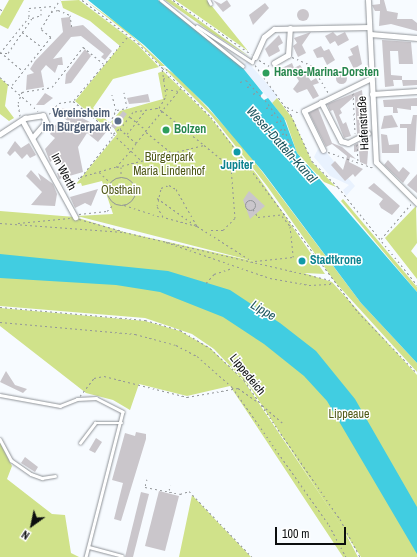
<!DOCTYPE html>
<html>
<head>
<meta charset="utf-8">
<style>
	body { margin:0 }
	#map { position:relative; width:417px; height:557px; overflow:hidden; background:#f7fbff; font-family:"Archivo Narrow",sans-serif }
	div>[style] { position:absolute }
	.built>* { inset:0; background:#e9f2fe }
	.green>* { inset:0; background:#d0e28a }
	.water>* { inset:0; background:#41cde1 }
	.building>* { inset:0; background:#cac6cb }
	.round { border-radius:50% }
	.path>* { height:1px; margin-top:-0.5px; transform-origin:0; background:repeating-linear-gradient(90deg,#929598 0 2px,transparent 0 5px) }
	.path>.ring { margin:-0.5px; padding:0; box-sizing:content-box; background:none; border:1px solid #929598; border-radius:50% }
	.roads { filter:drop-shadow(0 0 1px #8f9398) drop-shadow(0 0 1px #8f9398) }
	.service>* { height:2.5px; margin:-1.25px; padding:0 1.25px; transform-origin:1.25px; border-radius:1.25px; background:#fff }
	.minor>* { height:5px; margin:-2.5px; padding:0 2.5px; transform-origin:2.5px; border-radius:2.5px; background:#fff }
	.dots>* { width:11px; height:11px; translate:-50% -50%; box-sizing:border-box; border:2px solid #fff; border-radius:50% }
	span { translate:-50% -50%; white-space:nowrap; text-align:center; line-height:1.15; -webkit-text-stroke:3px #fff; paint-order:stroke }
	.leisure-label { font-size:12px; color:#27864d; font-weight:700 }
	.left { translate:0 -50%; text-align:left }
	.service-label { font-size:12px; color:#4e5e75; font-weight:700 }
	.right { translate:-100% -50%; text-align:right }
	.street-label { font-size:12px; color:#0c0e0f }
	.park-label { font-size:12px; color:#4f5917 }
	.culture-label { font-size:12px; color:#0d838f; font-weight:700 }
	.water-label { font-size:13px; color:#1c565e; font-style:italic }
	.north { position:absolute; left:12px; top:505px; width:40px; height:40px; -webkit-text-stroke:3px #fff; paint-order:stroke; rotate:213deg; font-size:11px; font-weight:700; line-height:16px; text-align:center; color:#0c0e0f }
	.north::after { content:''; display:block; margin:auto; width:14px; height:18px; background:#0c0e0f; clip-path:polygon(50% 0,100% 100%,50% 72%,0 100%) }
	.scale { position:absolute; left:275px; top:527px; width:71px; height:18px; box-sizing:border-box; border:2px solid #0c0e0f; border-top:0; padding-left:5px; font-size:12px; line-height:14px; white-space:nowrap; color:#0c0e0f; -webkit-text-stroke:3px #fff; paint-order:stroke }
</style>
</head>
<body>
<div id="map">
	<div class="built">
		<div style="clip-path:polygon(247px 61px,278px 96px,272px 103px,242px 67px)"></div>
		<div style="clip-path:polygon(318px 149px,326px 152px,355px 186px,346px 196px,343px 190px,349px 185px,330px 176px,314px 157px)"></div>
	</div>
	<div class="green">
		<div style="clip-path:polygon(9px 0,24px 0,8px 29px,0 25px,0 16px)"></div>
		<div style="clip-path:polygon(79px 0,137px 44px,159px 67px,113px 79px,93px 108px,110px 123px,110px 131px,75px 101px,120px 46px,90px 21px,63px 8px,61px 1px)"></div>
		<div style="clip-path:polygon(85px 0,124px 28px,165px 66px,161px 66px,135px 39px)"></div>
		<div style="clip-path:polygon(165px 0,171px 0,250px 57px,215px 35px)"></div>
		<div style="clip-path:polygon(175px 0,207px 0,248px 51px,194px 13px)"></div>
		<div style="clip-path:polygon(163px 67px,178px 76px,242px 145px,361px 303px,417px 363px,417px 372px,335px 282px,267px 186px,211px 115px)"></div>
		<div style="clip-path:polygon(163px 71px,210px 117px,257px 175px,325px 274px,304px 273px,332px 282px,417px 375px,417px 557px,361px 557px,250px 387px,214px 349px,192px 334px,145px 318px,0 306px,0 211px,75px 217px,124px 232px,261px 263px,77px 216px,113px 214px,102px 181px,82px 186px,81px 183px,76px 184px,117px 134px,111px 122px,120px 111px,163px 99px,158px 73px)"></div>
		<div style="clip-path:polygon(0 78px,8px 85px,5px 106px,14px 118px,9px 121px,0 114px)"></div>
		<div style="clip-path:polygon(277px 98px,293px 119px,312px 162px,336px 187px,324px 182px,297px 153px,286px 121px,272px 103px)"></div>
		<div style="clip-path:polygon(343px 199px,417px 287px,417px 292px,341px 201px)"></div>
		<div style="clip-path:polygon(416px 206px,417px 243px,411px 251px,417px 258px,417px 279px,385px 238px)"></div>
		<div style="clip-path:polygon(0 308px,145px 321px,180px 331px,210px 348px,244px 381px,342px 527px,358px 557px,343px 557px,230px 386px,187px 396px,139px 384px,130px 410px,113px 400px,86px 393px,0 326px)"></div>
		<div style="clip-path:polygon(0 443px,12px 466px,7px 479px,52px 514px,65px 515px,71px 553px,79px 557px,0 557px)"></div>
		<div style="clip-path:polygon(192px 495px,230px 535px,251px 557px,179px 557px)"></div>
	</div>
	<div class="water">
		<div style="clip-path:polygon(88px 0,158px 0,242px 67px,263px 93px,260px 96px,264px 100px,268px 98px,284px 118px,297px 153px,417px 292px,417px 363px,361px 303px,263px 172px,208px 107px,144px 45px)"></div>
		<div style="clip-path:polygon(0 254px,168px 271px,230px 290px,280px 323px,316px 351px,355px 399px,417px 507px,417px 554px,327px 401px,304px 376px,264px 344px,223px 317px,160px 292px,116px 285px,0 278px)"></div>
	</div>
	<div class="building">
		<div style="clip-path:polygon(213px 0,221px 4px,227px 0,231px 6px,223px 12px)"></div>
		<div style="clip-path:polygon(380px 0,384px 0,387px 11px,398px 13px,397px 19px,412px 19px,417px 23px,417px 31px,391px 24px,379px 26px,380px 11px,375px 11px,372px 5px,380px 4px)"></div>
		<div style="clip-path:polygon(265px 3px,269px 8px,253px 25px,249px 15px)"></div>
		<div class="round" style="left:297px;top:9px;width:12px;height:12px"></div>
		<div style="clip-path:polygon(70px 17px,71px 27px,83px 25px,112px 51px,105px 60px,101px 57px,104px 54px,81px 36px,71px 37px,53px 59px,62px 57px,63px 65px,58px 65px,55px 73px,46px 65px,41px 71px,44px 87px,26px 90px,27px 75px,34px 73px,30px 69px,35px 61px,63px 32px,61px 18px)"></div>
		<div style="clip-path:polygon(311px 32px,302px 45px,306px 53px,298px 57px,293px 46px,297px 43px,294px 38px)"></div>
		<div style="clip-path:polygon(333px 32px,337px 36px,345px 32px,349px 40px,338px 46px,335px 41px,330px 44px,325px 36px)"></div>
		<div style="clip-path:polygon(279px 35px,283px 43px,278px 46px,280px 51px,269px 57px,265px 49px)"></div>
		<div style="clip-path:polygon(382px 40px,411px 42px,413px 64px,399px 64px,398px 51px,390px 51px,391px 75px,402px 76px,402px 80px,393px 80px,394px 86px,385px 87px)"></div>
		<div style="clip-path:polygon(358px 45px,362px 64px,354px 69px,348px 57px,353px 55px,350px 49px)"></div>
		<div style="clip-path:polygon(321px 46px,324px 51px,329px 49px,335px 60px,327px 65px,323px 57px,317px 58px,313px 50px)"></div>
		<div style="clip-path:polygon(85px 49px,91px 56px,71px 83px,65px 84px,66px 74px)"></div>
		<div style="clip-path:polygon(292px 63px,294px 68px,300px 65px,311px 81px,316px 78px,319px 83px,313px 85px,319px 96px,313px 99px,307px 89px,297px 93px,293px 89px,299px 81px,295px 75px,285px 77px,280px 69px)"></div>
		<div class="round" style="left:335.5px;top:72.5px;width:11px;height:11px"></div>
		<div style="clip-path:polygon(402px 80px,417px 80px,417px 85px,403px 86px)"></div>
		<div style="clip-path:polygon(362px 90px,366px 130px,357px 134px,355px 96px,340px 109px,342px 113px,339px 115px,343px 124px,346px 122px,351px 136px,344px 138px,333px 110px,330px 111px,327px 104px)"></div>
		<div style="clip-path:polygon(45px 93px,53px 98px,44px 105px,36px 105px)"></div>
		<div style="clip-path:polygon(148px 94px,150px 102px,129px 104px,127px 98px)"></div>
		<div style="clip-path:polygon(417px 98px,417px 106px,411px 106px,411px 110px,397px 108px,398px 113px,393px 113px,393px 107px,384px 107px,383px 100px)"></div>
		<div style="clip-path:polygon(63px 108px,107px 131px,98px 142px,87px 133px,78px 147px,83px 172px,59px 179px,57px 173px,68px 170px,54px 159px,50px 162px,45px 149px,55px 138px,50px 134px,58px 121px,70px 123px,58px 113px)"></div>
		<div style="clip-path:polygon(318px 108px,332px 143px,342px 147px,356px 159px,350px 157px,349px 162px,363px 169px,355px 177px,353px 174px,345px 181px,331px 165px,335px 161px,343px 170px,347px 156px,332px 144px,326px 147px,309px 113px)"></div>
		<div style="clip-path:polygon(123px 111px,127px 114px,115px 129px,111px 126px)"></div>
		<div style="clip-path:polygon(392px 115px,398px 127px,381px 129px,384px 116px)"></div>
		<div style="clip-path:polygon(413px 115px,417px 115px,415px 151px,407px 151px,407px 128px,400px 128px,400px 124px,411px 124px)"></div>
		<div style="clip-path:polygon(381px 134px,387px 135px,389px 145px,399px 144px,399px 153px,382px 153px)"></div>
		<div style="clip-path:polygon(366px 139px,368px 152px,367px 165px,360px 162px,359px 151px,354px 152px,354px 145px)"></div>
		<div style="clip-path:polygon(15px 141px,21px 148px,29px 143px,36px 155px,30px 158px,27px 154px,22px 159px,15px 151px,10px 156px,7px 153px)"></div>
		<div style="clip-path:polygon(388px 160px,399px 172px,403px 167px,410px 173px,403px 183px,384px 165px)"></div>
		<div style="clip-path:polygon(31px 170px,41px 181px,38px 173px,53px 184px,57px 194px,55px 206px,31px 205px,42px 192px,26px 176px)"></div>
		<div style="clip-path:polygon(417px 174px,417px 193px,407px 185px)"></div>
		<div style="clip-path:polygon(374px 183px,400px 206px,392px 215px,381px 208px,379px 204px,383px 199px,368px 188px)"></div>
		<div style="clip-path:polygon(98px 189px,91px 206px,85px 203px,75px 208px,70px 197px)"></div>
		<div style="clip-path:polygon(249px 191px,265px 206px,250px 219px,243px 200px)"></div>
		<div style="clip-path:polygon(6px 371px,15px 385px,27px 389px,23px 393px,0 382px)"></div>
		<div style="clip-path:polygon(136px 432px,146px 434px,146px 439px,121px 521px,114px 519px,123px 483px,112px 480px,125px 433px,135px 436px)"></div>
		<div style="clip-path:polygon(96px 438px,102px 442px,95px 453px,89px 450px)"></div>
		<div style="clip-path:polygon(25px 457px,38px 467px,35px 472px,21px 463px)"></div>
		<div style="clip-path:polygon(159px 491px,179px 496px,165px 551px,145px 546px)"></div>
		<div style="clip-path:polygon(141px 492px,149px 494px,133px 557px,125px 557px)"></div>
	</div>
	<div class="path">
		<div style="left:82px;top:0;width:71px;rotate:37.5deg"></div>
		<div style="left:138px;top:43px;width:104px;rotate:45.4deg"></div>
		<div style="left:211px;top:117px;width:244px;rotate:53deg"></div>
		<div style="left:358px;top:312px;width:85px;rotate:46deg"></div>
		<div style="left:173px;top:0;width:95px;rotate:34.7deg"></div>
		<div style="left:0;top:9px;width:4px;rotate:34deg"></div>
		<div style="left:51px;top:12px;width:15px;rotate:-53deg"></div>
		<div style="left:22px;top:32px;width:25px;rotate:37deg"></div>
		<div style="left:0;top:53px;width:46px;rotate:-51.1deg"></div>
		<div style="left:29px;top:17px;width:9px;rotate:-90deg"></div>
		<div style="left:29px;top:8px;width:24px;rotate:-5deg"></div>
		<div style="left:0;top:53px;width:8px"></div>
		<div style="left:8px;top:53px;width:42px;rotate:-55.6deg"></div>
		<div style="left:32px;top:18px;width:9px;rotate:-18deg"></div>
		<div style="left:41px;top:15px;width:6px;rotate:-90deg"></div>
		<div style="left:4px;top:55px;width:25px;rotate:40deg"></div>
		<div style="left:292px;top:57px;width:21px;rotate:23deg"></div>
		<div style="left:311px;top:65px;width:34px;rotate:58deg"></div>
		<div style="left:259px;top:60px;width:14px;rotate:30deg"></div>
		<div style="left:255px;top:65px;width:62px;rotate:54.2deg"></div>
		<div style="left:291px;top:115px;width:51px;rotate:65.5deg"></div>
		<div style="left:312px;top:161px;width:37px;rotate:45deg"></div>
		<div style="left:338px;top:187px;width:126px;rotate:51.1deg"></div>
		<div style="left:161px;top:67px;width:10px;rotate:24deg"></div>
		<div style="left:0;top:77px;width:51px;rotate:41.8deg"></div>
		<div style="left:163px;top:79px;width:8px;rotate:-23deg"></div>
		<div style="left:240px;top:82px;width:6px;rotate:-18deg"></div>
		<div style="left:246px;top:80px;width:22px;rotate:47deg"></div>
		<div style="left:12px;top:85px;width:62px;rotate:-50.9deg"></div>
		<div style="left:51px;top:37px;width:13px;rotate:-141deg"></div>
		<div style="left:41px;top:29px;width:20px;rotate:-60deg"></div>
		<div style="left:51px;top:12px;width:7px;rotate:-16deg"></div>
		<div style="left:58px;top:10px;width:13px;rotate:23deg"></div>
		<div style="left:70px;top:15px;width:14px;rotate:82deg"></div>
		<div style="left:247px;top:87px;width:4px;rotate:-14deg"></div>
		<div style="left:181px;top:88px;width:30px;rotate:130deg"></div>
		<div style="left:162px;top:111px;width:54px;rotate:39deg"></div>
		<div style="left:166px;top:89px;width:12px;rotate:9deg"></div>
		<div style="left:353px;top:93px;width:40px;rotate:87.1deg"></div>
		<div style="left:253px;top:94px;width:4px;rotate:-27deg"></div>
		<div style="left:74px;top:100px;width:84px;rotate:-49.8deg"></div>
		<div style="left:265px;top:100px;width:30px;rotate:53deg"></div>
		<div style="left:283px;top:124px;width:22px;rotate:72deg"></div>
		<div style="left:290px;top:145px;width:4px;rotate:-14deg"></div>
		<div style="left:287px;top:107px;width:13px;rotate:27deg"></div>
		<div style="left:159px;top:108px;width:14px;rotate:-60deg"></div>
		<div style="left:166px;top:96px;width:27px;rotate:-98deg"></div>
		<div style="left:266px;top:108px;width:4px;rotate:-14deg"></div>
		<div style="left:117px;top:110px;width:10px;rotate:-11deg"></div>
		<div style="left:127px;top:108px;width:16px;rotate:-101deg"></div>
		<div style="left:49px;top:114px;width:15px;rotate:-48deg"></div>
		<div style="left:59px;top:103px;width:14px;rotate:-8deg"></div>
		<div style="left:73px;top:101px;width:48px;rotate:39deg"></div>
		<div style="left:271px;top:115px;width:4px;rotate:-14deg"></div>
		<div style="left:20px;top:116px;width:13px;rotate:-99deg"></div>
		<div style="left:18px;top:103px;width:12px;rotate:-70deg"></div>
		<div style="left:22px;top:92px;width:30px;rotate:-9deg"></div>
		<div style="left:52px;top:87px;width:51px;rotate:-52.2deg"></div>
		<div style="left:83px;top:47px;width:26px;rotate:39deg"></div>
		<div style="left:130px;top:117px;width:21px;rotate:39deg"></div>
		<div style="left:276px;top:122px;width:4px;rotate:-14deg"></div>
		<div style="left:119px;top:129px;width:8px;rotate:140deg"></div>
		<div style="left:113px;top:134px;width:40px;rotate:43deg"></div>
		<div style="left:280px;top:130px;width:4px;rotate:-27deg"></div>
		<div style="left:146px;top:132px;width:33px;rotate:39deg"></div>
		<div style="left:172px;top:153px;width:33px;rotate:-14deg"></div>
		<div style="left:204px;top:145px;width:35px;rotate:39deg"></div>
		<div style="left:231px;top:167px;width:51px;rotate:85.5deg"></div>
		<div style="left:235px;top:218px;width:17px;rotate:135deg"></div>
		<div style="left:223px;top:230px;width:15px;rotate:180deg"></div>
		<div style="left:127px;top:134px;width:31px;rotate:-52deg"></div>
		<div style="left:282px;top:134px;width:4px;rotate:-14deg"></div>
		<div style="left:357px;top:144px;width:18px;rotate:87deg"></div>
		<div style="left:328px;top:152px;width:49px;rotate:19.2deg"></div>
		<div style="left:117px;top:167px;width:57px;rotate:-14.3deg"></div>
		<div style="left:121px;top:167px;width:10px;rotate:90deg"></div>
		<div style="left:99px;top:172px;width:15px;rotate:42deg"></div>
		<div style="left:81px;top:177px;width:50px;rotate:-51.5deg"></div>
		<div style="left:112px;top:138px;width:15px;rotate:-98deg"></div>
		<div style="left:110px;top:123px;width:14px;rotate:-65deg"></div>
		<div style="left:116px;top:110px;width:16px;rotate:-105deg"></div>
		<div class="ring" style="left:107px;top:177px;width:27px;height:27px"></div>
		<div style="left:65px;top:186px;width:17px;rotate:-31deg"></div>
		<div style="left:80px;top:177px;width:37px;rotate:-16deg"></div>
		<div style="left:116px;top:167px;width:24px;rotate:-48deg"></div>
		<div style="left:132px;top:149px;width:7px;rotate:-56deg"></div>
		<div style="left:136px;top:143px;width:41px;rotate:-50.9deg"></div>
		<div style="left:162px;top:111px;width:6px;rotate:-149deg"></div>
		<div style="left:157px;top:108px;width:24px;rotate:171deg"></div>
		<div style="left:133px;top:112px;width:21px;rotate:127deg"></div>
		<div style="left:120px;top:129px;width:21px;rotate:41deg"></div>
		<div style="left:157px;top:198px;width:47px;rotate:35.4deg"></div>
		<div class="ring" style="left:245px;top:200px;width:9px;height:9px"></div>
		<div style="left:124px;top:205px;width:40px;rotate:18deg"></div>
		<div style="left:253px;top:209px;width:9px;rotate:58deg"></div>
		<div style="left:258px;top:217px;width:28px;rotate:-6deg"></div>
		<div style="left:79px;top:214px;width:28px;rotate:-6deg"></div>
		<div style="left:107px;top:211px;width:10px;rotate:-45deg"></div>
		<div style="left:282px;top:216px;width:13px;rotate:51deg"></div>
		<div style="left:290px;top:226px;width:31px;rotate:84deg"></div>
		<div style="left:79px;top:219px;width:45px;rotate:15.6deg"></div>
		<div style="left:0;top:223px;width:124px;rotate:4.2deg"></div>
		<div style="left:124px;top:232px;width:212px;rotate:13.1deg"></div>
		<div style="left:18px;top:223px;width:52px;rotate:-5.5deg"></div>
		<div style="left:197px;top:226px;width:35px;rotate:-165deg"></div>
		<div style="left:163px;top:217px;width:13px;rotate:-119deg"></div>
		<div style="left:157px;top:206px;width:18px;rotate:-77deg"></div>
		<div style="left:161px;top:188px;width:9px;rotate:-21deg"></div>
		<div style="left:169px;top:185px;width:8px;rotate:30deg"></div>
		<div style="left:176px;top:189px;width:43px;rotate:60.4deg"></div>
		<div style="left:197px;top:226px;width:65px;rotate:32.5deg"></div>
		<div style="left:381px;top:239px;width:46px;rotate:-49.4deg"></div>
		<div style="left:166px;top:242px;width:110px;rotate:19.1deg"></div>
		<div style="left:270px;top:278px;width:40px;rotate:10deg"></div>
		<div style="left:309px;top:285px;width:21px;rotate:-3deg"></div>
		<div style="left:330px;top:284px;width:4px;rotate:-63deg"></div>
		<div style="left:255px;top:261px;width:38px;rotate:-6deg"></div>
		<div style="left:206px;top:283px;width:12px;rotate:-48deg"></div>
		<div style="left:214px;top:274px;width:20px;rotate:-18deg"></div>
		<div style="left:0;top:307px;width:146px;rotate:5.1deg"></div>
		<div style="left:145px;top:320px;width:36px;rotate:16deg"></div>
		<div style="left:180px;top:330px;width:35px;rotate:31deg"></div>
		<div style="left:210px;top:348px;width:47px;rotate:43.3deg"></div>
		<div style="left:244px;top:380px;width:169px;rotate:55.4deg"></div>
		<div style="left:340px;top:519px;width:43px;rotate:62.2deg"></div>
		<div style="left:0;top:322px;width:136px;rotate:5.1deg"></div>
		<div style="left:135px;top:334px;width:42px;rotate:15deg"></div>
		<div style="left:176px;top:345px;width:24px;rotate:28deg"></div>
		<div style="left:197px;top:356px;width:47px;rotate:41.5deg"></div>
		<div style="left:232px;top:387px;width:169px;rotate:54.9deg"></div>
		<div style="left:329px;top:525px;width:36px;rotate:62deg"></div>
		<div style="left:80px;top:396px;width:23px;rotate:-52deg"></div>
		<div style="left:94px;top:378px;width:10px;rotate:-11deg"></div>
		<div style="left:104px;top:376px;width:86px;rotate:14.2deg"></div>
		<div style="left:187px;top:397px;width:52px;rotate:-10deg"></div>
		<div style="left:238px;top:388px;width:24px;rotate:35deg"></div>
		<div style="left:262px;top:405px;width:28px;rotate:41deg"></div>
		<div style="left:147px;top:479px;width:8px;rotate:104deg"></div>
		<div style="left:145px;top:487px;width:36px;rotate:11deg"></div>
		<div style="left:180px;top:494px;width:9px;rotate:-18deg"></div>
		<div style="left:189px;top:491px;width:91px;rotate:46.3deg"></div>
		<div style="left:169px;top:490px;width:5px;rotate:-68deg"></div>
	</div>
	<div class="roads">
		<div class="service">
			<div style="left:161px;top:0;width:105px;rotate:38.8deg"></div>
			<div style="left:209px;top:0;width:4px;rotate:63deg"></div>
			<div style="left:197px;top:26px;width:66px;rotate:33.2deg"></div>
			<div style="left:252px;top:62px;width:5px;rotate:-68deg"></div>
			<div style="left:0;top:395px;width:61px;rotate:10.4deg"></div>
			<div style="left:60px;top:406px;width:18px;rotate:-22deg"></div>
			<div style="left:77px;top:399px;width:19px;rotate:-3deg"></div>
			<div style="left:96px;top:398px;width:30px;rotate:27deg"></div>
			<div style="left:123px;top:412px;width:150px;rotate:104.3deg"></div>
			<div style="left:0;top:439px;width:24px;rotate:62deg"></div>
			<div style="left:11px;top:460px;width:24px;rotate:35deg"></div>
			<div style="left:31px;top:474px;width:12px;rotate:20deg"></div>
			<div style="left:42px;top:478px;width:13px;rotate:-9deg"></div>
			<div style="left:80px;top:443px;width:25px;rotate:-53deg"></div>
			<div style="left:95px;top:423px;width:27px"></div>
			<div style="left:89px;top:547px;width:34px;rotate:15deg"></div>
		</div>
		<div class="minor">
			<div style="left:368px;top:0;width:162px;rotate:87.2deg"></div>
			<div style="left:376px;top:162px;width:58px;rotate:45deg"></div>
			<div style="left:370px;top:34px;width:47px;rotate:4.9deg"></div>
			<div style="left:255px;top:57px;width:22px;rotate:-66deg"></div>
			<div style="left:264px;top:37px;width:13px;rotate:-39deg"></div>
			<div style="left:274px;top:29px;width:95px;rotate:-1.2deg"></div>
			<div style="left:274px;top:63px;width:16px;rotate:-30deg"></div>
			<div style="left:288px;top:55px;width:27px;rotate:-86deg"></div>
			<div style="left:372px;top:94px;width:45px;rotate:-3.8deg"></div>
			<div style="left:321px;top:102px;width:44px;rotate:62.9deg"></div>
			<div style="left:341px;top:141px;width:7px;rotate:16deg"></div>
			<div style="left:348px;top:143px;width:22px;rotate:-27deg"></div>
			<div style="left:22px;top:120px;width:111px;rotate:61.3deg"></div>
			<div style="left:0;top:134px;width:30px;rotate:-33deg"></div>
			<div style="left:25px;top:118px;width:18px;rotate:-9deg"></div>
			<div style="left:43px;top:115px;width:8px;rotate:67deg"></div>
			<div style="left:46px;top:122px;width:20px;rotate:131deg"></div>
			<div style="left:323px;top:150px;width:43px;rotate:-116deg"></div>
			<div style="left:304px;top:111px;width:75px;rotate:-26.2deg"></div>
		</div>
	</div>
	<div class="dots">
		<div style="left:266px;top:73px;background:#2e9e5b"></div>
		<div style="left:118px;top:121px;background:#5c6f8a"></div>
		<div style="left:166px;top:130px;background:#2e9e5b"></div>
		<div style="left:237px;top:152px;background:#0f9aa8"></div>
		<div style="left:302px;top:261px;background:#0f9aa8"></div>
	</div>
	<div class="leisure-label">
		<span class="left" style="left:274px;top:73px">Hanse-Marina-Dorsten</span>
		<span class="left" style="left:174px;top:130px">Bolzen</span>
	</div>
	<div class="service-label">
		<span class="right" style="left:110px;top:121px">Vereinsheim<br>im Bürgerpark</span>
	</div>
	<div class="street-label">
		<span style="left:364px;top:123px;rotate:-93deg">Hafenstraße</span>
		<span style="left:63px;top:172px;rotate:62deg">Im Werth</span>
		<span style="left:247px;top:375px;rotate:51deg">Lippedeich</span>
	</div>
	<div class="park-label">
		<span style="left:169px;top:165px">Bürgerpark<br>Maria Lindenhof</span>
		<span style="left:121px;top:191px">Obsthain</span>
		<span style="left:349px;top:415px">Lippeaue</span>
	</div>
	<div class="culture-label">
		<span style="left:237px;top:166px">Jupiter</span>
		<span class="left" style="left:310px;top:261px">Stadtkrone</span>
	</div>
	<div class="water-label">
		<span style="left:281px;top:145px;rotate:48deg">Wesel-Datteln-Kanal</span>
		<span style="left:263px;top:311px;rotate:31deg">Lippe</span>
	</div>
	<div class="north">N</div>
	<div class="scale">100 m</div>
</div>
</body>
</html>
